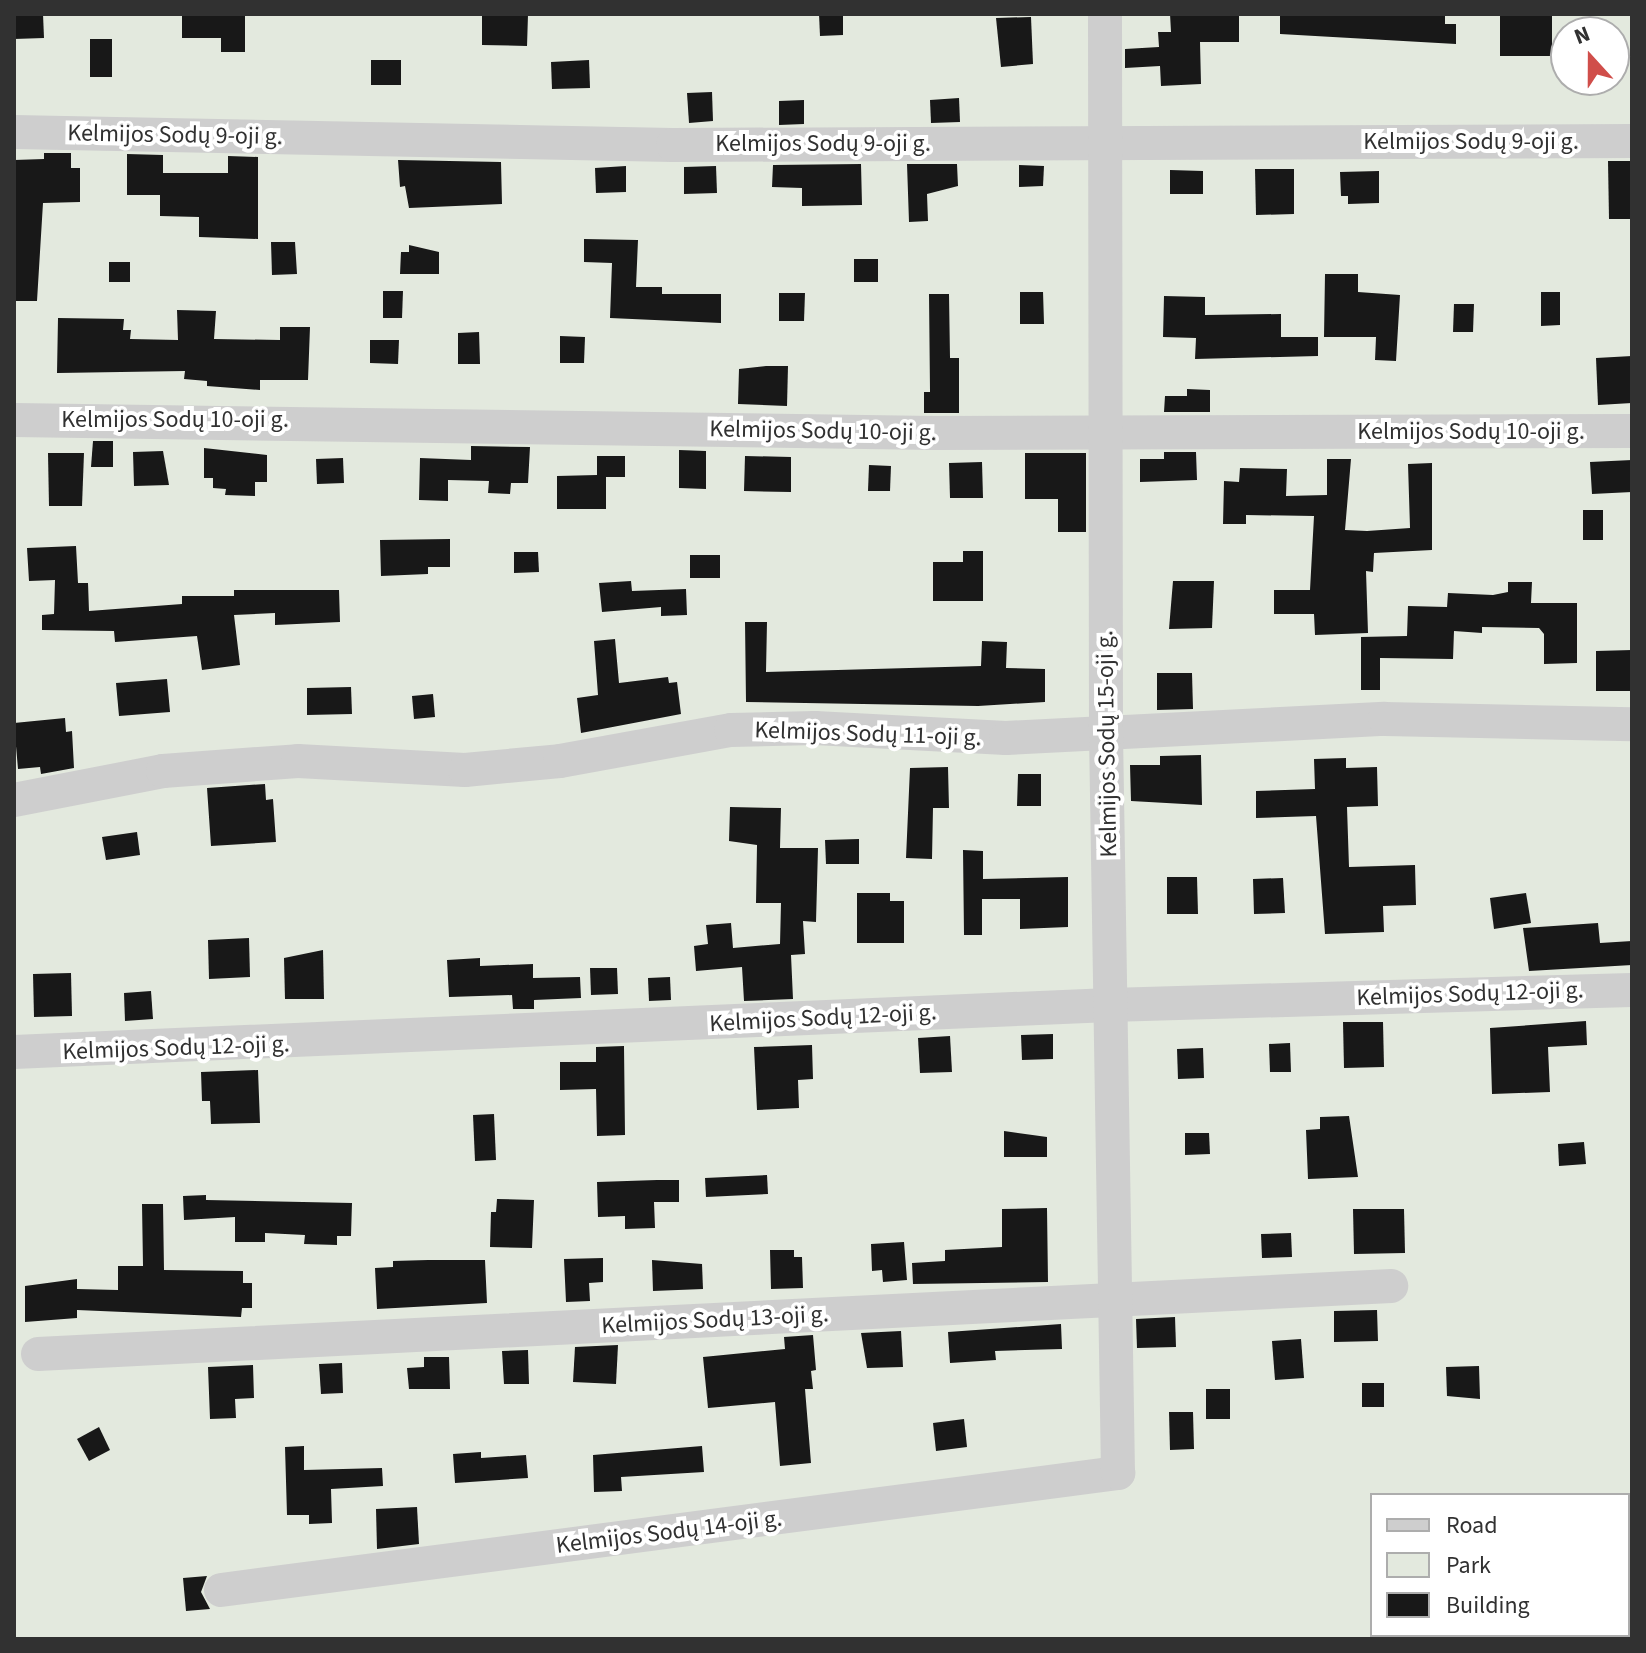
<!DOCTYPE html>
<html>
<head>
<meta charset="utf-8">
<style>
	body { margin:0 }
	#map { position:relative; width:1646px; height:1653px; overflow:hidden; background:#fff; font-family:"Source Sans 3",sans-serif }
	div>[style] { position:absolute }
	.green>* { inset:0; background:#e3e9de }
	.building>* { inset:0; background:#181818 }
	.minor>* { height:34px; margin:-17px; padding:0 17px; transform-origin:17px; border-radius:17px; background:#cecece }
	span { translate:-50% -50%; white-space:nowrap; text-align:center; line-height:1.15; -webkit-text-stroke:8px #fff; paint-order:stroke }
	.street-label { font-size:24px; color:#313131 }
	.frame { position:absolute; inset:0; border:16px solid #313131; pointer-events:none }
	.legend { position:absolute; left:1370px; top:1493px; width:260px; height:144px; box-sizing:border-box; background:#fff; border:2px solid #adadad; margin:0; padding:10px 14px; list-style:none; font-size:24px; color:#313131 }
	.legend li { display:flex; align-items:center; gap:16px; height:40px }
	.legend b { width:40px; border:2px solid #adadad }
	.north { position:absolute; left:1550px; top:16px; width:80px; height:80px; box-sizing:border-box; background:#fff; border:2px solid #adadad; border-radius:50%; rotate:339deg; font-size:22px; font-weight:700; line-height:32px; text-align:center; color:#313131 }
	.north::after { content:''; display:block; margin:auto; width:28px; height:36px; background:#d04e4a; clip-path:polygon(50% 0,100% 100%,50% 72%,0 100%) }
</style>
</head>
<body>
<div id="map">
	<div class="green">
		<div style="clip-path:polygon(evenodd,14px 14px,1632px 14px,1632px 1639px,14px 1639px,14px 14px,1566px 32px,1614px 32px,1614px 80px,1566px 80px,1566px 32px,14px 14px,1372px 1495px,1628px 1495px,1628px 1635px,1372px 1635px,1372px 1495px)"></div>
	</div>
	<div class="building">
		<div style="clip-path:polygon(14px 14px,43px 14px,44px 38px,14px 39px)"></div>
		<div style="clip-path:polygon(182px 14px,245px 14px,245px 52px,221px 52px,221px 38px,182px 38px)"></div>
		<div style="clip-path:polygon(482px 14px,528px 14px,527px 46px,482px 45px)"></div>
		<div style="clip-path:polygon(819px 14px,843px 14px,843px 35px,820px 36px)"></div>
		<div style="clip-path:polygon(1170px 14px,1239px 14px,1239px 42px,1200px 42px,1201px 84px,1161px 86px,1160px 66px,1125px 68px,1125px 49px,1159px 47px,1158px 32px,1171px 32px)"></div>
		<div style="clip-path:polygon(1280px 14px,1445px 14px,1445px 24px,1456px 24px,1456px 44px,1280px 34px)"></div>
		<div style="clip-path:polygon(1500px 14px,1552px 14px,1552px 56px,1500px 56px)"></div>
		<div style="clip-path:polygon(1031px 17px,1033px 64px,1001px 67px,996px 18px)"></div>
		<div style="clip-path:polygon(90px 39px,112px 39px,112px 77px,90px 77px)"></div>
		<div style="clip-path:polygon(371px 60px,401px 60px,401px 85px,371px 85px)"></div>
		<div style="clip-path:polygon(589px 60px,590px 88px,552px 89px,551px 62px)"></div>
		<div style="clip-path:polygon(712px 92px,713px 121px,689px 123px,687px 93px)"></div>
		<div style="clip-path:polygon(959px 98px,960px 122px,931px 123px,930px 100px)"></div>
		<div style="clip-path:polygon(804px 100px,804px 124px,779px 125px,779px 101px)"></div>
		<div style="clip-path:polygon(44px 153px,71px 153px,71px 168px,80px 168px,80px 202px,43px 203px,37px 301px,14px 301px,14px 160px,44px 159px)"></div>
		<div style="clip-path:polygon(127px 154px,163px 155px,163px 173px,228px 173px,228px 156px,258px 157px,258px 239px,199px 237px,199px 217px,160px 216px,160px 195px,127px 195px)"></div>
		<div style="clip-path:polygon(398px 160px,501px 162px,502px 204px,409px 208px,405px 186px,400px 187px)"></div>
		<div style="clip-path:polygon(1608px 161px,1632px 161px,1632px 219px,1609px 219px)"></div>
		<div style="clip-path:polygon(861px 164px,862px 205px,802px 206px,802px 188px,772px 187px,773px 165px)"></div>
		<div style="clip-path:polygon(907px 164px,957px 164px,958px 186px,927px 194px,928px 221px,909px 222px)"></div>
		<div style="clip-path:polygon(1019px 165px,1044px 166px,1043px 186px,1019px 187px)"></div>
		<div style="clip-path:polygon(626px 166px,626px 192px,596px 193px,595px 168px)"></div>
		<div style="clip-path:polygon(716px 166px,717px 193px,684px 194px,684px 167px)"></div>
		<div style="clip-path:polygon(1255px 169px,1294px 169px,1294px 214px,1256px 215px)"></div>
		<div style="clip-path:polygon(1170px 170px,1203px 171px,1203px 194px,1170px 194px)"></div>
		<div style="clip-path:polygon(1379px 171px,1379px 203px,1348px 204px,1348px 196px,1341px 196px,1340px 172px)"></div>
		<div style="clip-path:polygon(584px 239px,638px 240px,636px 287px,662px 287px,662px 294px,721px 294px,721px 323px,610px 318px,612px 263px,584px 262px)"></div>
		<div style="clip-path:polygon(271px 242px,295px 242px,297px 274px,272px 275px)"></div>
		<div style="clip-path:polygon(409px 245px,439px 252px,439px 274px,400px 274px,401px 252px,409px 252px)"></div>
		<div style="clip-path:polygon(854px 259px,878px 259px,878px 282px,854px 282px)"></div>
		<div style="clip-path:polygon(109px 262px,130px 262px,130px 282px,109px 282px)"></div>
		<div style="clip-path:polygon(1325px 274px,1358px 274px,1358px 292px,1400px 295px,1396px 361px,1375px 360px,1376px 337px,1324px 337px)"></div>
		<div style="clip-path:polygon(383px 291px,403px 291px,402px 318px,383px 318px)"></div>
		<div style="clip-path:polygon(1020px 292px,1043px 292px,1044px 324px,1020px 324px)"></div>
		<div style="clip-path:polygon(1541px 292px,1560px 292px,1560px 325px,1541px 326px)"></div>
		<div style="clip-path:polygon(779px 293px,805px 293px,804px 321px,779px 321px)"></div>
		<div style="clip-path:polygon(929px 294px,949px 294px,950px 358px,959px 358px,959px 413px,924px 413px,924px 392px,930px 392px)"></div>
		<div style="clip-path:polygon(1164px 296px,1205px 297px,1205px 315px,1281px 314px,1281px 337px,1318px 337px,1318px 356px,1195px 359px,1196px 338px,1163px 337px)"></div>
		<div style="clip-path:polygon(1454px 304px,1474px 304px,1473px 332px,1453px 332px)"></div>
		<div style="clip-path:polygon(177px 310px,216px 311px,214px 339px,280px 340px,280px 327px,310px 327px,308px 380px,260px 380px,260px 390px,207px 386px,207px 381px,184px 379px,185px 371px,57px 373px,58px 318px,124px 319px,123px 330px,131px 330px,130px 339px,178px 340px)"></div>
		<div style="clip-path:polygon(479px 332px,480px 364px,458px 364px,458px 333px)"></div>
		<div style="clip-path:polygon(560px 336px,585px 337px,584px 363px,560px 363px)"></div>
		<div style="clip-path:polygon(370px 340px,399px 340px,398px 364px,370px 363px)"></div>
		<div style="clip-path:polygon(1632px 356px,1632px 403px,1598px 405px,1596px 358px)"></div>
		<div style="clip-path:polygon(766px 366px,788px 366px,787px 406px,738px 404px,739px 369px)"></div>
		<div style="clip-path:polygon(1187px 389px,1210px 390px,1210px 412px,1164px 412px,1165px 396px,1187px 396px)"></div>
		<div style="clip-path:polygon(93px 441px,113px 441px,113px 467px,91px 467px)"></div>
		<div style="clip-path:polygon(471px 446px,530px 447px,528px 483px,511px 483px,510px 494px,488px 493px,489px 481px,448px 480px,448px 501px,419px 500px,420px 458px,471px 460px)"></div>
		<div style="clip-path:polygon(204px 448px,267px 455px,267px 482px,255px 482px,255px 496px,225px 495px,226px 489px,213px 488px,213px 478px,204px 478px)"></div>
		<div style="clip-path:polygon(679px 450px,706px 451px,706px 489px,679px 488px)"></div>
		<div style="clip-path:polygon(163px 451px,169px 485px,134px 486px,133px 452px)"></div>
		<div style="clip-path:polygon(1164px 452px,1196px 452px,1197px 480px,1140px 482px,1140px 459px,1164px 459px)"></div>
		<div style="clip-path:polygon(48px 453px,84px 453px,82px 506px,49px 506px)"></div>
		<div style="clip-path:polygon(1025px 453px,1086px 453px,1086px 532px,1058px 532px,1058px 499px,1025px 499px)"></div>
		<div style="clip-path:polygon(597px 456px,625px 456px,625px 477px,606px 477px,606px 509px,557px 509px,557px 476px,597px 475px)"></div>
		<div style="clip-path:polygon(745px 456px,791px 457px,791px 492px,744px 491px)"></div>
		<div style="clip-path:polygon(343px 458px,344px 483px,317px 484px,316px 459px)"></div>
		<div style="clip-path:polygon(1327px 459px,1351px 459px,1345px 530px,1367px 531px,1410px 528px,1408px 464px,1432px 463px,1432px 550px,1374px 553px,1373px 572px,1366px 571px,1368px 633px,1315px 635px,1314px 614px,1274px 614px,1274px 590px,1310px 590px,1314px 516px,1246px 515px,1246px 524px,1223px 524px,1224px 481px,1239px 482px,1240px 468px,1287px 469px,1286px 496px,1327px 495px)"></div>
		<div style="clip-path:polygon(1632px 460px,1632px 492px,1592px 494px,1590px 462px)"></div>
		<div style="clip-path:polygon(982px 462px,983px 498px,950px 498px,949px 463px)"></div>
		<div style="clip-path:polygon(869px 465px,891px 466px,890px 491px,868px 491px)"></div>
		<div style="clip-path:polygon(1583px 510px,1603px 510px,1603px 540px,1583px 540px)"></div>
		<div style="clip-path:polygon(450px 539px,450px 567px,428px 567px,428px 574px,381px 576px,380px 540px)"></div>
		<div style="clip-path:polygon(76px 546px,78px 583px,88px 583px,89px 611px,182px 604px,182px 596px,234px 596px,234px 590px,339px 590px,340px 622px,275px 625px,275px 613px,234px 615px,240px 665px,202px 670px,197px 636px,115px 642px,114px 631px,42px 630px,42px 615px,54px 614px,55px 580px,29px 581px,27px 548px)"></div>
		<div style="clip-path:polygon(963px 551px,983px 551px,983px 601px,933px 601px,933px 562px,963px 562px)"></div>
		<div style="clip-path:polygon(514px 552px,538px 552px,539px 572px,514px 573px)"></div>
		<div style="clip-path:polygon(690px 555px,720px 555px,720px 578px,690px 578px)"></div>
		<div style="clip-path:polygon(631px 581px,632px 591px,686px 589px,687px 615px,661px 616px,661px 607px,602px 612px,599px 583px)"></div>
		<div style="clip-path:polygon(1173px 581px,1214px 581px,1212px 628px,1169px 629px)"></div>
		<div style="clip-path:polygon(1508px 582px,1532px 582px,1531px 603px,1577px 603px,1577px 663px,1544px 664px,1544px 634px,1539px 628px,1482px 627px,1482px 633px,1454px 631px,1453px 659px,1380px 658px,1380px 690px,1361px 690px,1361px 637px,1407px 636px,1408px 606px,1447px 607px,1448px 593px,1493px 595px,1508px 592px)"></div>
		<div style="clip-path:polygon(745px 622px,767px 622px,766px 672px,981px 666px,982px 641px,1007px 642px,1006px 668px,1045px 669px,1045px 702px,978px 706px,746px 702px)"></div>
		<div style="clip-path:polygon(615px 639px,619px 683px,668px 677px,669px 683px,677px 682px,681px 714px,581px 733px,577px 698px,598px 695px,594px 641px)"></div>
		<div style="clip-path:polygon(1632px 650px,1632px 691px,1596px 691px,1596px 651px)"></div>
		<div style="clip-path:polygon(1157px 673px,1192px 673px,1193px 709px,1157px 710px)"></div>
		<div style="clip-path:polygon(167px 679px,170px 712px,119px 716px,116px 683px)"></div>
		<div style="clip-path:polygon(351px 687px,352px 714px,307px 715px,307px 688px)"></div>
		<div style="clip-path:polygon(433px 694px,435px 717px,414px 719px,412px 696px)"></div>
		<div style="clip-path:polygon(65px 718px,66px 732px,72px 731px,74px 768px,41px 774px,40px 767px,18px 769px,14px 723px)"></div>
		<div style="clip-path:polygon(1201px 755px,1202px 805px,1131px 801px,1130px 765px,1160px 765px,1160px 756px)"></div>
		<div style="clip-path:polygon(1346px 758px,1346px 768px,1377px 767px,1378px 806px,1347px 807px,1349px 867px,1415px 865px,1416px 905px,1383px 906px,1384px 932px,1325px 934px,1316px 816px,1256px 818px,1256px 791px,1315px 789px,1314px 759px)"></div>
		<div style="clip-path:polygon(948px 767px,949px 808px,933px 808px,932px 859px,906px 858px,910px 768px)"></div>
		<div style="clip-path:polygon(1018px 774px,1041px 774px,1041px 806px,1017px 806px)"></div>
		<div style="clip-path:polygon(265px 784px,266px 800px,273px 799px,276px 842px,211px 846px,207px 788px)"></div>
		<div style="clip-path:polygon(730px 807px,781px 808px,780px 848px,818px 848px,816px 922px,803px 921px,805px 954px,791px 955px,793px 999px,744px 1001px,742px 967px,696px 971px,694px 946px,708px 944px,706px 925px,731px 923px,733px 948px,780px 944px,781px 903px,756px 903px,757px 845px,729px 841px)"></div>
		<div style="clip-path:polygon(137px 832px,140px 855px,106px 860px,102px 837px)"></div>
		<div style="clip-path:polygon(859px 839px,859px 864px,826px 864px,825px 840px)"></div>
		<div style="clip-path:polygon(963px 850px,983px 851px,983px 879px,1068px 877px,1068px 927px,1020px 929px,1020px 899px,982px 899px,982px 935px,964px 935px)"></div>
		<div style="clip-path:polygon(1167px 877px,1197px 877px,1198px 914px,1167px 914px)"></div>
		<div style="clip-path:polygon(1283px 878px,1285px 913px,1254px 914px,1253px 879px)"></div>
		<div style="clip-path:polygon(857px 893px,890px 893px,890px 901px,904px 901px,904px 943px,857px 943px)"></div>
		<div style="clip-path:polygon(1526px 893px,1531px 923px,1494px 929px,1490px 898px)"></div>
		<div style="clip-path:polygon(1598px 923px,1600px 943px,1632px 941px,1632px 965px,1529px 971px,1523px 928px)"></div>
		<div style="clip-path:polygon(249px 938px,250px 977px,209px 979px,208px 940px)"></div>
		<div style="clip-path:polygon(323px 950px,324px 999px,285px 999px,284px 958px)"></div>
		<div style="clip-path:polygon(480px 958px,480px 966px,533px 964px,533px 978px,580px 977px,581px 998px,534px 1000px,534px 1009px,513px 1009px,512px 995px,449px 997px,447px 960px)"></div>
		<div style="clip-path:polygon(590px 968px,617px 968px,618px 994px,591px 995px)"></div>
		<div style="clip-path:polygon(71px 973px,72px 1016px,34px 1017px,33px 974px)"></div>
		<div style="clip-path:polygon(670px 977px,671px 1000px,649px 1001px,648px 978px)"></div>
		<div style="clip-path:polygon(151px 991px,153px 1019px,125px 1021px,124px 993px)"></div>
		<div style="clip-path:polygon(1586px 1021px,1587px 1045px,1548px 1047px,1550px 1092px,1492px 1094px,1490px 1028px)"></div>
		<div style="clip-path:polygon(1343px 1022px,1383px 1022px,1384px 1067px,1344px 1068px)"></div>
		<div style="clip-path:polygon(1053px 1034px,1053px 1059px,1022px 1060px,1021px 1035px)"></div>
		<div style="clip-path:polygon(950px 1036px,952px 1072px,920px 1073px,918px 1038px)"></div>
		<div style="clip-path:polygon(1290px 1043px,1291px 1072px,1270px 1072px,1269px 1044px)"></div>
		<div style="clip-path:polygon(812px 1045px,813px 1079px,798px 1080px,799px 1108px,757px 1110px,754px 1047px)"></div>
		<div style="clip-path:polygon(624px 1046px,625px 1135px,597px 1136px,596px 1089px,560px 1090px,560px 1062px,596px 1062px,596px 1047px)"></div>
		<div style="clip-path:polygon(1203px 1048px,1204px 1078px,1178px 1079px,1177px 1049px)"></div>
		<div style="clip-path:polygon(258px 1070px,260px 1123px,211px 1124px,210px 1101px,202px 1101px,201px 1072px)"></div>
		<div style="clip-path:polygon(494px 1114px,496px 1160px,475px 1161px,473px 1115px)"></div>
		<div style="clip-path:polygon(1349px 1116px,1358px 1177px,1308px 1179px,1306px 1130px,1320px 1129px,1320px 1117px)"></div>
		<div style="clip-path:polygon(1004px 1131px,1047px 1137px,1047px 1157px,1004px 1157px)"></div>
		<div style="clip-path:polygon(1185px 1133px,1209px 1133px,1210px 1154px,1185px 1155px)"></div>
		<div style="clip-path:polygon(1584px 1142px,1586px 1164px,1559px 1166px,1558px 1144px)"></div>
		<div style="clip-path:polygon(767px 1175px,768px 1194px,706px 1197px,705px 1178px)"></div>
		<div style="clip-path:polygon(657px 1180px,679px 1180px,679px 1202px,654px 1202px,655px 1228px,625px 1229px,625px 1216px,598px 1217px,597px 1182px)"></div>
		<div style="clip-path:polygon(206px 1195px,206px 1200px,352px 1203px,351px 1236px,337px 1236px,337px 1245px,304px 1244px,305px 1235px,265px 1233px,265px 1242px,235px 1242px,235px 1217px,184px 1220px,183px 1196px)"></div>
		<div style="clip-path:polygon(497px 1199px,534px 1200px,532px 1248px,490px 1247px,491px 1212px,496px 1212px)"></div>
		<div style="clip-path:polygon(142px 1204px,163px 1204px,164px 1270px,243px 1271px,243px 1283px,252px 1283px,252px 1308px,242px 1308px,241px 1317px,77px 1310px,77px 1318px,25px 1322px,25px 1286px,77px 1279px,77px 1289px,118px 1290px,118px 1266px,143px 1266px)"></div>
		<div style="clip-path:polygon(1047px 1208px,1048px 1282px,913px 1284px,912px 1263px,945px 1261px,945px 1250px,1002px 1247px,1002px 1209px)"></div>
		<div style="clip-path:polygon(1353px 1209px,1404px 1209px,1405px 1253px,1354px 1254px)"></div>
		<div style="clip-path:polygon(1291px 1233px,1292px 1257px,1262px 1258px,1261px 1234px)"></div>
		<div style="clip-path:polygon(904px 1242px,907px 1280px,883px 1282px,882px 1270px,872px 1271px,871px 1244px)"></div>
		<div style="clip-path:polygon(770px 1250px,794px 1250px,794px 1257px,802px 1257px,803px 1288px,771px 1289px)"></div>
		<div style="clip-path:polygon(603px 1258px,603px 1282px,589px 1283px,590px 1301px,566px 1302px,564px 1259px)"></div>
		<div style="clip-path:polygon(428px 1260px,485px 1260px,487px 1303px,377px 1309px,375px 1268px,393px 1267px,393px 1261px)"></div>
		<div style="clip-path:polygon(652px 1260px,702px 1264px,703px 1289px,653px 1291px)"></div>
		<div style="clip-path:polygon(1377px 1310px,1378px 1341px,1334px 1342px,1334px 1311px)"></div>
		<div style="clip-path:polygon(1175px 1317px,1176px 1347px,1137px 1348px,1136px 1319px)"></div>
		<div style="clip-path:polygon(1061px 1324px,1062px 1349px,995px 1351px,996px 1360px,950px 1363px,948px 1332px)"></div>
		<div style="clip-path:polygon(901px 1331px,903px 1367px,867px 1368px,861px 1333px)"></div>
		<div style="clip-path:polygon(813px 1335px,816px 1370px,811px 1371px,813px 1389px,805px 1389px,811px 1463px,780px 1466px,775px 1402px,708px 1408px,703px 1357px,785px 1349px,784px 1337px)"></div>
		<div style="clip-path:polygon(1301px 1339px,1304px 1378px,1275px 1380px,1272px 1341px)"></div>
		<div style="clip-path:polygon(618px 1345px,616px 1384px,573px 1382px,575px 1347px)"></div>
		<div style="clip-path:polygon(528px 1350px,529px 1384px,504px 1384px,502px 1351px)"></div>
		<div style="clip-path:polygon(424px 1357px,449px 1357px,450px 1389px,409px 1389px,407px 1368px,424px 1367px)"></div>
		<div style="clip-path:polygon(342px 1363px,343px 1393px,321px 1394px,319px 1364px)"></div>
		<div style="clip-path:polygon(253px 1365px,254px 1398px,235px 1399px,236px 1418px,210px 1419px,208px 1367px)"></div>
		<div style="clip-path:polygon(1479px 1366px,1480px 1399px,1447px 1396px,1446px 1367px)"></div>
		<div style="clip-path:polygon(1362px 1383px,1384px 1383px,1384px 1407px,1362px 1407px)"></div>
		<div style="clip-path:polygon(1206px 1389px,1230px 1389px,1230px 1419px,1206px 1419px)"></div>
		<div style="clip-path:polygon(1169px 1412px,1193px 1412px,1194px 1449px,1170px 1450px)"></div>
		<div style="clip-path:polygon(964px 1419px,967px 1447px,936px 1451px,933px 1423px)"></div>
		<div style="clip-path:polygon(99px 1427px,110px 1450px,89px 1461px,77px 1439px)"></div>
		<div style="clip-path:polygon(304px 1446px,304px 1470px,382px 1468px,383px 1486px,331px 1489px,332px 1523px,309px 1524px,309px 1515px,287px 1515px,285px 1447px)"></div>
		<div style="clip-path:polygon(702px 1446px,704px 1472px,621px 1477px,622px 1491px,594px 1492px,593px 1455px)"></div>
		<div style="clip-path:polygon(481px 1452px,481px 1458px,526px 1455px,528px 1478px,455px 1483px,453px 1454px)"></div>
		<div style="clip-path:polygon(417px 1507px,419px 1544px,377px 1549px,376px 1509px)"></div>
		<div style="clip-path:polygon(207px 1576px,201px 1592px,210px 1609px,186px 1611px,183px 1578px)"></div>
	</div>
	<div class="minor">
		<div style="left:14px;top:132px;width:659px;rotate:1.13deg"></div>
		<div style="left:673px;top:145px;width:959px;rotate:-0.24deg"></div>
		<div style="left:14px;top:420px;width:920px;rotate:0.81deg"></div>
		<div style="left:934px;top:433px;width:698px;rotate:-0.16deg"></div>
		<div style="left:14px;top:800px;width:152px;rotate:-11deg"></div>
		<div style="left:163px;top:771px;width:135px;rotate:-4.2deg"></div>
		<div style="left:298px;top:761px;width:167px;rotate:3.1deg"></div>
		<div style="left:465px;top:770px;width:95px;rotate:-5.4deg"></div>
		<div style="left:560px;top:761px;width:174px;rotate:-10.3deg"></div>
		<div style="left:731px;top:730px;width:84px;rotate:-1.4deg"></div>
		<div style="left:815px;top:728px;width:191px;rotate:3deg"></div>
		<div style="left:1006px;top:738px;width:379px;rotate:-2.9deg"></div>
		<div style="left:1385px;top:719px;width:247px;rotate:1.2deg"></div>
		<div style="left:14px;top:1052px;width:1097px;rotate:-2.46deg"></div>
		<div style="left:1110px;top:1005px;width:522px;rotate:-1.65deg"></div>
		<div style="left:38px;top:1354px;width:1355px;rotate:-2.88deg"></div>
		<div style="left:221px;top:1590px;width:905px;rotate:-7.43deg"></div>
		<div style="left:1118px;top:1473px;width:738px;rotate:-90.93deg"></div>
		<div style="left:1106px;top:735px;width:721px;rotate:-90.08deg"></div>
	</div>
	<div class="street-label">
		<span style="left:175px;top:135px;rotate:1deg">Kelmijos Sodų 9-oji g.</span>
		<span style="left:1471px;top:142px">Kelmijos Sodų 9-oji g.</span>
		<span style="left:823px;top:144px">Kelmijos Sodų 9-oji g.</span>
		<span style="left:175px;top:420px">Kelmijos Sodų 10-oji g.</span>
		<span style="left:823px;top:431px;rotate:1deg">Kelmijos Sodų 10-oji g.</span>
		<span style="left:1471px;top:432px">Kelmijos Sodų 10-oji g.</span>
		<span style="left:868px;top:734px;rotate:2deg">Kelmijos Sodų 11-oji g.</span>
		<span style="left:1107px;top:744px;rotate:-91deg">Kelmijos Sodų 15-oji g.</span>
		<span style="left:1470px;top:994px;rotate:-2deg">Kelmijos Sodų 12-oji g.</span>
		<span style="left:823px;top:1018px;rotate:-3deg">Kelmijos Sodų 12-oji g.</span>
		<span style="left:176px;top:1048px;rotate:-2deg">Kelmijos Sodų 12-oji g.</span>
		<span style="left:715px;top:1320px;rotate:-3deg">Kelmijos Sodų 13-oji g.</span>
		<span style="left:669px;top:1532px;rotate:-7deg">Kelmijos Sodų 14-oji g.</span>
	</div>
	<div class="frame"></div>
	<ul class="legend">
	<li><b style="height:10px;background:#cecece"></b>Road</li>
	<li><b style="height:22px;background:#e3e9de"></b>Park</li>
	<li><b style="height:22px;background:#181818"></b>Building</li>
	</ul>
	<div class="north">N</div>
</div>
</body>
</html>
